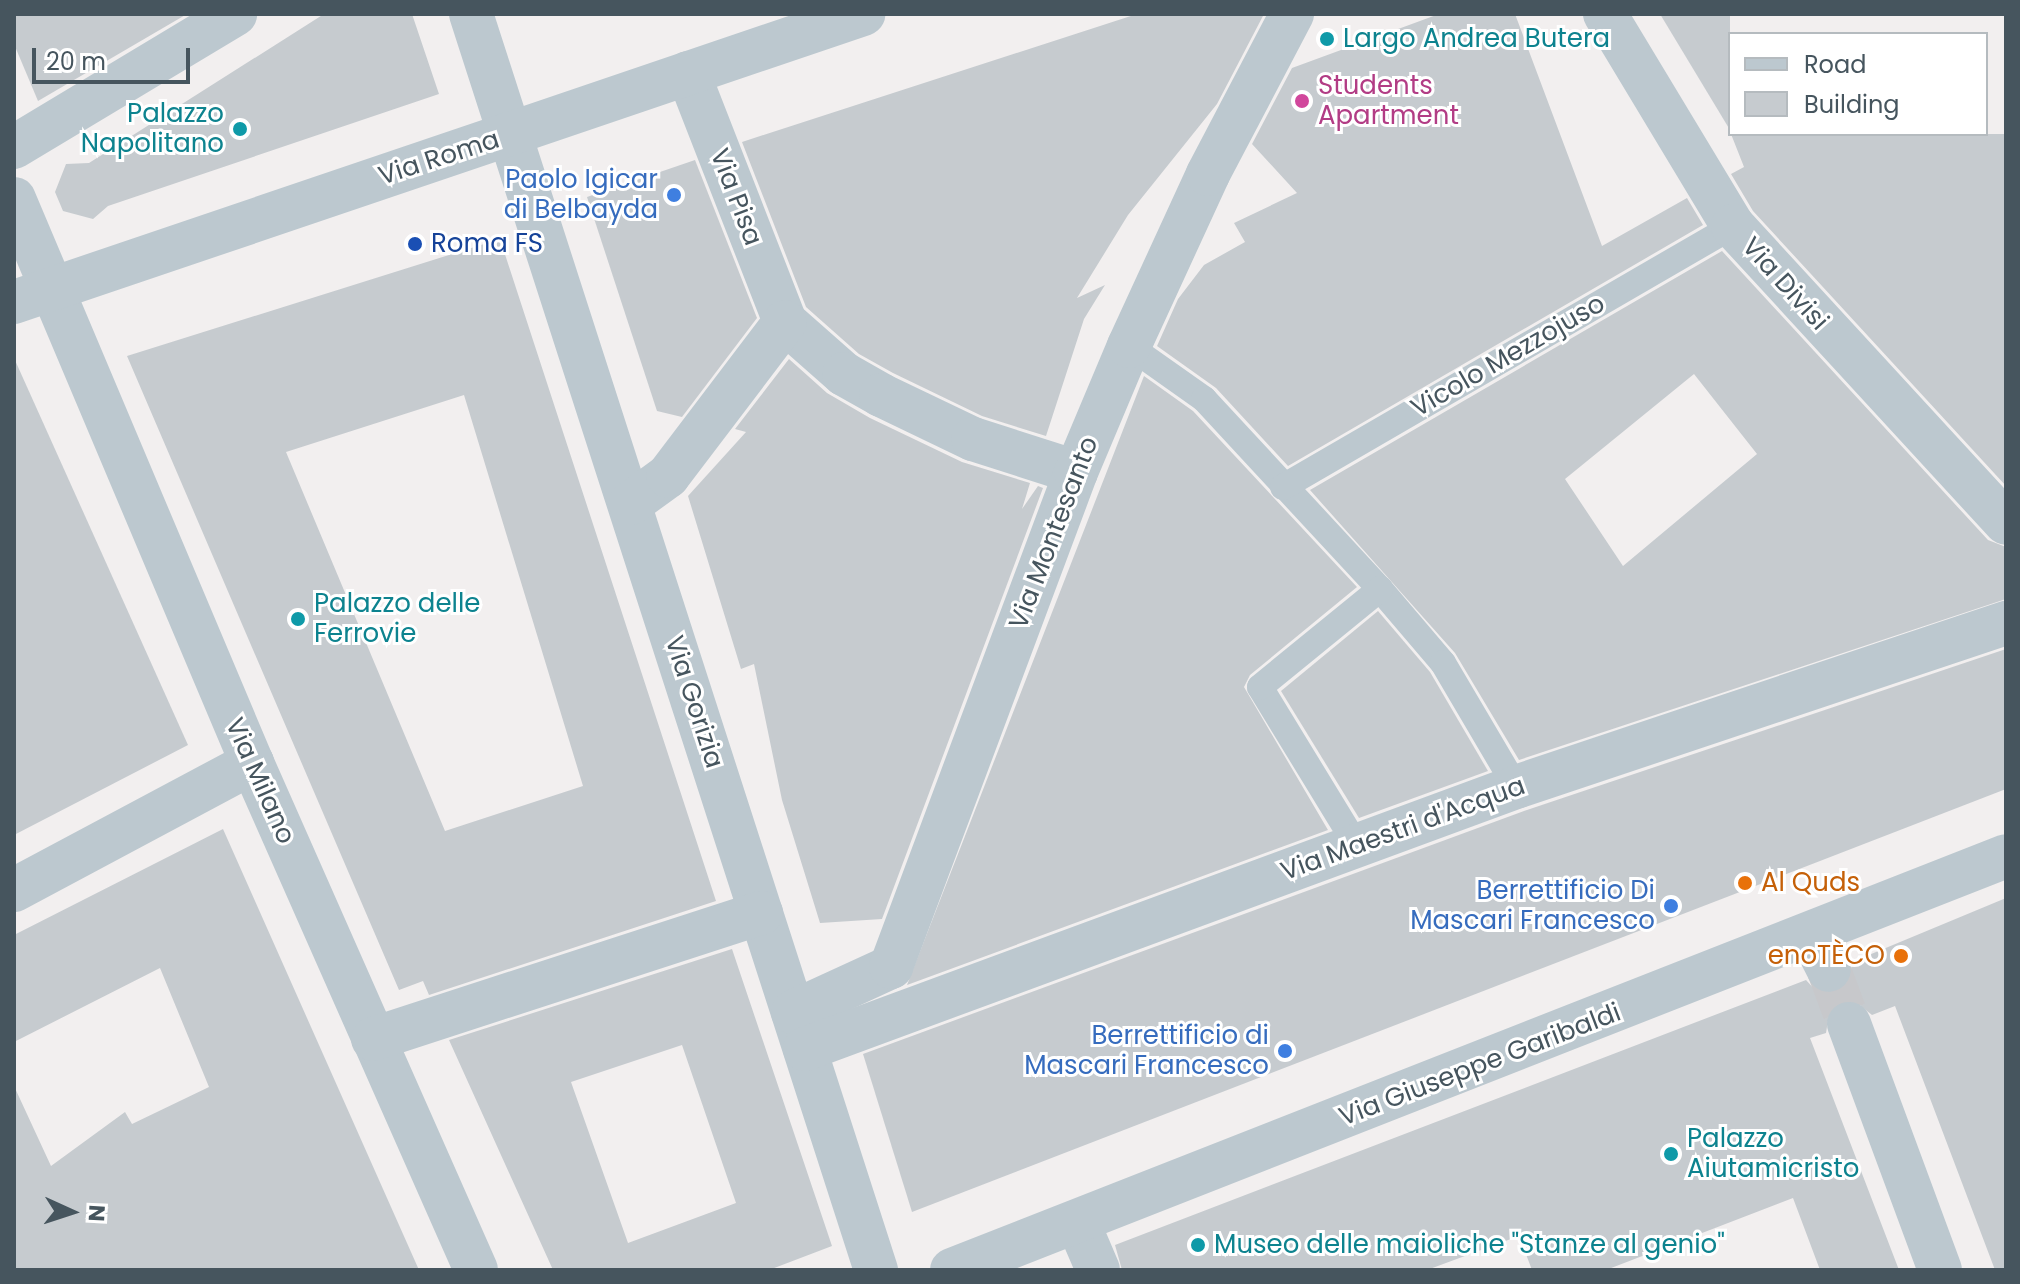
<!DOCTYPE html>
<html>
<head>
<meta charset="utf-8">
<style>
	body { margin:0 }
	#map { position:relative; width:2020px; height:1284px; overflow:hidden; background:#f2efef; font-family:Poppins,sans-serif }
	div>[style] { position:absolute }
	.building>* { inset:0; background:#c6cbcf }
	.minor-tunnel>* { height:44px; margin-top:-22px; transform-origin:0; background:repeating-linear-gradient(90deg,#c7c8cb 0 44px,transparent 0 66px) }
	.service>* { height:26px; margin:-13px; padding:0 13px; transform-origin:13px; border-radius:13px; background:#bcc8cf }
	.minor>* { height:44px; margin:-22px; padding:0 22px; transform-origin:22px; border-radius:22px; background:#bcc8cf }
	.tertiary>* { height:44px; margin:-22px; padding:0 22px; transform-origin:22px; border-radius:22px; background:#bcc8cf }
	.dots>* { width:22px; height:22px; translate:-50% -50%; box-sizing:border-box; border:4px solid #fff; border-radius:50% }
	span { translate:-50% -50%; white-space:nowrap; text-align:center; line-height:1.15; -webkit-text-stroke:6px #fff; paint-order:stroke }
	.culture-label { font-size:26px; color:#0d838f }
	.left { translate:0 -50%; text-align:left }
	.right { translate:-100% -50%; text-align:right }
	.hotel-label { font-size:26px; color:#b23c85 }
	.street-label { font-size:26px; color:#46555e }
	.shop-label { font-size:26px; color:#366cbe }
	.transit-label { font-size:26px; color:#164399 }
	.food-label { font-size:26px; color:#c56008 }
	.frame { position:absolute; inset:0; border:16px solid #46555e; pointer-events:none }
	.legend { position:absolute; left:1728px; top:32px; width:260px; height:104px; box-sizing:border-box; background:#fff; border:2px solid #b5bbbf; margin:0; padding:10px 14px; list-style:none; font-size:24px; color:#46555e }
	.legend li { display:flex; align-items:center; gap:16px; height:40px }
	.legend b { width:40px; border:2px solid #b5bbbf }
	.north { position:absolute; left:32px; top:1172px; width:80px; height:80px; -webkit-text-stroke:6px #fff; paint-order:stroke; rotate:93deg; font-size:22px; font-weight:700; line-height:32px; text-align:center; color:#46555e }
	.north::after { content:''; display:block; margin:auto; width:28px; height:36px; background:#46555e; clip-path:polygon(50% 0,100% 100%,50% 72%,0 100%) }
	.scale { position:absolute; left:32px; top:48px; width:158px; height:36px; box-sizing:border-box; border:4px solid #46555e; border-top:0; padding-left:10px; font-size:24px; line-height:28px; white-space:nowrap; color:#46555e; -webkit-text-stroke:6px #fff; paint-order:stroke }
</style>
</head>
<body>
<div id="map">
	<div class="building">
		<div style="clip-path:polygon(14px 14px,187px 14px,38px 101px,14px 44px)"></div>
		<div style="clip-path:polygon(324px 14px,412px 14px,439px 94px,108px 206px,93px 219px,63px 211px,55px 192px,66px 164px,89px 163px)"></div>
		<div style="clip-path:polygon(1137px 14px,1264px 14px,1217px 104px,1128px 215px,1077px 298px,1105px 285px,1084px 319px,1046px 436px,982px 416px,893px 373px,859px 354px,806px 307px,742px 142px)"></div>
		<div style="clip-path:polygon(1439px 14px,1515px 14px,1602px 246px,1687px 198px,1703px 225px,1288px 466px,1216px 388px,1157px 346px,1178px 299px,1204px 265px,1245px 242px,1234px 223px,1297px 193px,1252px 144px,1292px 68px)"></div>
		<div style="clip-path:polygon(1660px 14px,1730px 14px,1730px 130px)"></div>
		<div style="clip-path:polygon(1731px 134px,2006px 134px,2006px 486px,1753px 211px,1731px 174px,1744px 167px)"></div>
		<div style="clip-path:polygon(695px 160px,757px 318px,682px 417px,657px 411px,587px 197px)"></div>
		<div style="clip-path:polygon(evenodd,500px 239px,716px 901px,429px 995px,423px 981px,399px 990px,127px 356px,500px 239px,464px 395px,583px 786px,445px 831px,286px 452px,464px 395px)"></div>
		<div style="clip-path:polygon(evenodd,1722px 251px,1988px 540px,2006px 547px,2006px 599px,1519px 760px,1455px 653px,1310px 490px,1722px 251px,1694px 374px,1757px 454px,1623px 566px,1565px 479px,1694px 374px)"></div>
		<div style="clip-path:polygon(14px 358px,188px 745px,14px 835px)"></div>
		<div style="clip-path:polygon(789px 359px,827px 393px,870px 418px,962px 462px,1030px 483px,1022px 509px,1038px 486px,1043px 488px,882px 919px,820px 923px,782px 800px,754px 664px,741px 669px,688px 496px,746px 432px,735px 429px)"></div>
		<div style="clip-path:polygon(1144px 376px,1193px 411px,1357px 587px,1250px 675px,1244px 687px,1328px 830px,907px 985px)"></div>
		<div style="clip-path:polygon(1378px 611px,1430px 672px,1488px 771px,1359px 818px,1281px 691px)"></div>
		<div style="clip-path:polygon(2006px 649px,2006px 789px,912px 1212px,863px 1054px,1524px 811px)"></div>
		<div style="clip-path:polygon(223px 829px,419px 1270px,14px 1270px,14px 1086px,51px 1166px,125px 1112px,132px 1124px,209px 1087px,160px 968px,14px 1042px,14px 935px)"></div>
		<div style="clip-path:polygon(2006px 898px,2006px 1270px,1995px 1270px,1895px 1006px,1872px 1015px,1852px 999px,1830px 1008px,1826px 1033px,1810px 1038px,1899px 1270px,1820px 1270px,1793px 1198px,1606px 1270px,1532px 1270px,1519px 1236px,1427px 1270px,1122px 1270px,1115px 1245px,1806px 980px,1816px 991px,1840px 992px,1850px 983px,1852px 962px)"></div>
		<div style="clip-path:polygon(evenodd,732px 949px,832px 1246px,769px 1270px,553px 1270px,449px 1040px,732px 949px,682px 1045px,736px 1203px,628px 1243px,571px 1082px,682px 1045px)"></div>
	</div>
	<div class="minor-tunnel">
		<div style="left:1829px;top:970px;width:58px;rotate:69.7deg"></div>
	</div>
	<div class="service">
		<div style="left:1129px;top:346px;width:92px;rotate:35.2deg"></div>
		<div style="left:1204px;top:399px;width:259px;rotate:47.2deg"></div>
		<div style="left:1380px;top:589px;width:97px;rotate:49.6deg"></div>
		<div style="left:1443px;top:663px;width:144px;rotate:59.5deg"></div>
		<div style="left:1283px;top:487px;width:520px;rotate:-30.11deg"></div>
		<div style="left:1357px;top:846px;width:186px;rotate:-121.4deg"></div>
		<div style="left:1260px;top:687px;width:155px;rotate:-39.2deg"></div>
	</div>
	<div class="minor">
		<div style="left:471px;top:14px;width:1320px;rotate:72.13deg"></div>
		<div style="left:1605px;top:14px;width:248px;rotate:58.9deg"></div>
		<div style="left:1733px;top:226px;width:403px;rotate:47.4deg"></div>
		<div style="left:688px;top:73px;width:267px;rotate:68.7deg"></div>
		<div style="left:785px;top:322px;width:79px;rotate:41.4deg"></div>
		<div style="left:844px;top:374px;width:43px;rotate:29.6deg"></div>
		<div style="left:881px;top:395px;width:102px;rotate:25.6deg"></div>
		<div style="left:973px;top:439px;width:108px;rotate:17.8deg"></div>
		<div style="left:14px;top:147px;width:258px;rotate:-31deg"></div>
		<div style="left:14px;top:199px;width:612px;rotate:67.12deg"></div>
		<div style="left:252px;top:763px;width:554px;rotate:66.16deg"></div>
		<div style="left:631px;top:503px;width:46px;rotate:-36.1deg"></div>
		<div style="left:668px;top:476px;width:193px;rotate:-52.8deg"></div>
		<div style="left:14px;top:890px;width:270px;rotate:-28.1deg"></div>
		<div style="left:1811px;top:935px;width:39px;rotate:63deg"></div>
		<div style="left:793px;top:1012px;width:108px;rotate:-24.7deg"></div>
		<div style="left:891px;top:967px;width:528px;rotate:-69.51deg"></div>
		<div style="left:1076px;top:472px;width:137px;rotate:-67.2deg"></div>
		<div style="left:1129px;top:346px;width:189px;rotate:-65.3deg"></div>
		<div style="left:1208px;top:174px;width:181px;rotate:-62.3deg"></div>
		<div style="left:1849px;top:1024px;width:262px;rotate:69.7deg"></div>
		<div style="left:373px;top:1039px;width:408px;rotate:-18deg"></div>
		<div style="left:805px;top:1049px;width:758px;rotate:-20.23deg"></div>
		<div style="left:1516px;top:787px;width:517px;rotate:-18.51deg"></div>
		<div style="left:1078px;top:1223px;width:51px;rotate:66.9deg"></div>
		<div style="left:952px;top:1270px;width:1132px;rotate:-21.44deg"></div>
	</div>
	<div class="tertiary">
		<div style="left:14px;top:302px;width:897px;rotate:-18.74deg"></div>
	</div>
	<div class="dots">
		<div style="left:1327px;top:39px;background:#0f9aa8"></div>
		<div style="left:1302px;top:101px;background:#d1479c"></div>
		<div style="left:240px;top:129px;background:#0f9aa8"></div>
		<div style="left:674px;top:195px;background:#3f7fe0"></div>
		<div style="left:415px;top:244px;background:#1a4fb4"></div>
		<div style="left:298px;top:619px;background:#0f9aa8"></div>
		<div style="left:1745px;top:883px;background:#e8710a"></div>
		<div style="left:1671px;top:906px;background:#3f7fe0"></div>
		<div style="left:1901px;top:956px;background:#e8710a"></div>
		<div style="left:1285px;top:1051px;background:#3f7fe0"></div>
		<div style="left:1671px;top:1154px;background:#0f9aa8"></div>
		<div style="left:1198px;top:1245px;background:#0f9aa8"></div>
	</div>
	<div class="culture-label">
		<span class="left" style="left:1343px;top:39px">Largo Andrea Butera</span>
		<span class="right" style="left:224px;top:129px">Palazzo<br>Napolitano</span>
		<span class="left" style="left:314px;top:619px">Palazzo delle<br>Ferrovie</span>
		<span class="left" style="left:1687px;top:1154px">Palazzo<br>Aiutamicristo</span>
		<span class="left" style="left:1214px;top:1245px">Museo delle maioliche "Stanze al genio"</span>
	</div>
	<div class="hotel-label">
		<span class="left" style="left:1318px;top:101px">Students<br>Apartment</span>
	</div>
	<div class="street-label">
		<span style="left:439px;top:158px;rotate:-18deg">Via Roma</span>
		<span style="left:736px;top:197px;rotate:69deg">Via Pisa</span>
		<span style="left:1785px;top:284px;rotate:48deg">Via Divisi</span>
		<span style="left:1508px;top:356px;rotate:-30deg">Vicolo Mezzojuso</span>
		<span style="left:1054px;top:533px;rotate:-69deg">Via Montesanto</span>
		<span style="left:694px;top:702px;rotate:72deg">Via Gorizia</span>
		<span style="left:260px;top:781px;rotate:66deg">Via Milano</span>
		<span style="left:1403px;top:829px;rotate:-20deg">Via Maestri d'Acqua</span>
		<span style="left:1480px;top:1065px;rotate:-21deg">Via Giuseppe Garibaldi</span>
	</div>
	<div class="shop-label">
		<span class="right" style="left:658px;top:195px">Paolo Igicar<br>di Belbayda</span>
		<span class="right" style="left:1655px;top:906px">Berrettificio Di<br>Mascari Francesco</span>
		<span class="right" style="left:1269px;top:1051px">Berrettificio di<br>Mascari Francesco</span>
	</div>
	<div class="transit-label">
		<span class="left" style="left:431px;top:244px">Roma FS</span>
	</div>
	<div class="food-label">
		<span class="left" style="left:1761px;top:883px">Al Quds</span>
		<span class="right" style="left:1885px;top:956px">enoTÈCO</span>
	</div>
	<div class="frame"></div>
	<ul class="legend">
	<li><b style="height:10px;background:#bcc8cf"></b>Road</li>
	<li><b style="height:22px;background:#c6cbcf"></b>Building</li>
	</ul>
	<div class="north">N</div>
	<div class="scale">20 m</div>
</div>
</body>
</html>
